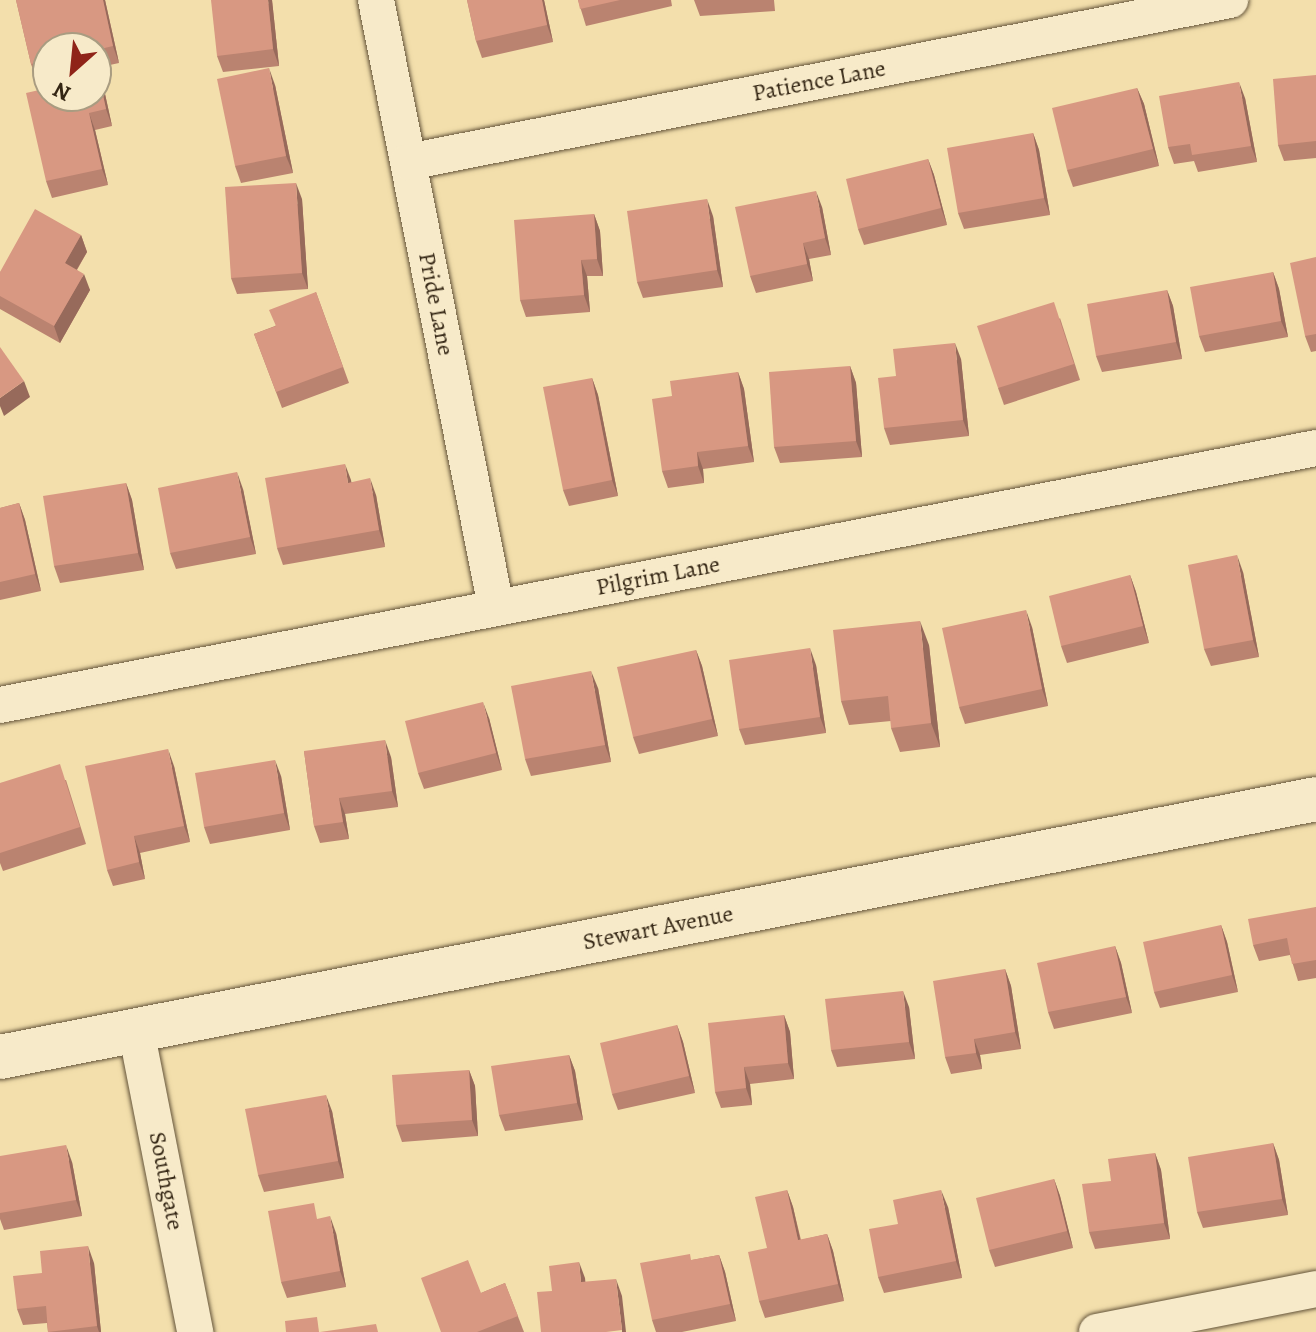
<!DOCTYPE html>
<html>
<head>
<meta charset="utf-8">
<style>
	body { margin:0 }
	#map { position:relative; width:1316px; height:1332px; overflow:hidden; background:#f3dfac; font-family:Alegreya,serif }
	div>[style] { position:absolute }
	.roads { filter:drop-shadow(0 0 2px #64543a) drop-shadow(0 0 2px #64543a) }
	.minor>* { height:36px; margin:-18px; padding:0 18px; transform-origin:18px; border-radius:18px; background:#f7eac9 }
	.tertiary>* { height:44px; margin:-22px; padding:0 22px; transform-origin:22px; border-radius:22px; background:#f7eac9 }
	.wall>* { inset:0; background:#ba8370 }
	.shaded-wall>* { inset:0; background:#976a5b }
	.building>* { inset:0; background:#d89882 }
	span { translate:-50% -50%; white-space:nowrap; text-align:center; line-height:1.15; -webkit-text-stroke:6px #f7eac9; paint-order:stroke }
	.street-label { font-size:24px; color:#342614 }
	.north { position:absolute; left:32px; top:32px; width:80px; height:80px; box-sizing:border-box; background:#f7eac9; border:2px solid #a99c81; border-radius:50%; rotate:207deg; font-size:22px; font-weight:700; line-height:32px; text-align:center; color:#342614 }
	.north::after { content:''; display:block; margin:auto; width:28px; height:36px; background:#8f2418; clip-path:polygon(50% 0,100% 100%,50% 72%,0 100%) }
</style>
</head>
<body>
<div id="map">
	<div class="roads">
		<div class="minor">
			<div style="left:376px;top:0;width:619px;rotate:78.82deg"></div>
			<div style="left:408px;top:162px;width:838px;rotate:-11.15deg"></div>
			<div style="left:0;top:705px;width:1341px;rotate:-11.05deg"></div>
			<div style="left:136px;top:1030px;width:308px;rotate:78.9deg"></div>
			<div style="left:1097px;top:1332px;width:223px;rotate:-11.1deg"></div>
		</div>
		<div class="tertiary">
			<div style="left:0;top:1057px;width:1341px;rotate:-11.09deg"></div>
		</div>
	</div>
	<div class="wall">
		<div style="clip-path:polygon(16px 0,105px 0,119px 63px,96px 68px,96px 48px,48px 48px,48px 78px,37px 81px,31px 64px)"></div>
		<div style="clip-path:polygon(272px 0,279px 66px,223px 72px,217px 56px)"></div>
		<div style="clip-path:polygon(467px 0,544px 0,553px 42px,482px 58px,476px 41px)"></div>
		<div style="clip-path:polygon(578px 0,671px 0,672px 6px,586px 26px)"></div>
		<div style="clip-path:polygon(694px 0,774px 0,775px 11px,700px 16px)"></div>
		<div style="clip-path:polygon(1316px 75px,1316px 158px,1284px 161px,1278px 145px)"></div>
		<div style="clip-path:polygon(99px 77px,105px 94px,112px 126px,95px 130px,108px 185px,52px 198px,46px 181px)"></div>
		<div style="clip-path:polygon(275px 85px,293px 173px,241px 183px,235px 166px)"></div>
		<div style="clip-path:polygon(1137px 88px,1144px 104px,1159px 166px,1073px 187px,1067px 170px)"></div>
		<div style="clip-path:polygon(1245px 98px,1257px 162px,1198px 172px,1194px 161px,1174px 164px,1168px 147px)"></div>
		<div style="clip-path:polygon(1033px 133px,1039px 150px,1050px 215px,964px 229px,958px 213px)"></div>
		<div style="clip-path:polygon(928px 159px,934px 175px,947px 225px,864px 245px,858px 229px)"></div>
		<div style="clip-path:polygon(302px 199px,308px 289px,237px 294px,231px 278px)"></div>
		<div style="clip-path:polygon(822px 207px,831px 255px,809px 259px,813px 281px,756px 293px,750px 276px)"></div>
		<div style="clip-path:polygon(594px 214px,600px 231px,603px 276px,587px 276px,590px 312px,526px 317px,520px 300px)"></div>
		<div style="clip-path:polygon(713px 216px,723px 287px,643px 298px,637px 282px)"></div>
		<div style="clip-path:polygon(81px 235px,87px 252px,77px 270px,90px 290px,60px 343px,0 309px,0 272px)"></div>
		<div style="clip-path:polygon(1316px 257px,1316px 351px,1311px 352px,1305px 336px)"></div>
		<div style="clip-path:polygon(1273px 272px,1279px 289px,1288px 337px,1205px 352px,1199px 336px)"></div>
		<div style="clip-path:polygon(1167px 290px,1173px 306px,1182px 359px,1102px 372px,1096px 356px)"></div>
		<div style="clip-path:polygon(316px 292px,349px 383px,282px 408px,254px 334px,275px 326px)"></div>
		<div style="clip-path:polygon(1060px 318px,1080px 380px,1004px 405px,998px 388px)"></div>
		<div style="clip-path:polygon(961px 359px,969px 436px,890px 445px,884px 428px,896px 376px)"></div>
		<div style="clip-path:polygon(850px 366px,856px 383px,862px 457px,780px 463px,774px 447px)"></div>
		<div style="clip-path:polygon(738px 372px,744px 389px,754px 462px,703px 469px,704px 483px,668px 488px,662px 471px,672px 396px)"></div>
		<div style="clip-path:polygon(592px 378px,598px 395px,618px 496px,569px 506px,563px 490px)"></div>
		<div style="clip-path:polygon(351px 482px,376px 495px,385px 547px,283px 565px,277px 548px)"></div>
		<div style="clip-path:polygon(126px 483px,132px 500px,144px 570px,60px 583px,54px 566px)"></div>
		<div style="clip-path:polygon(243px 489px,256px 554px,176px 569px,170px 553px)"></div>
		<div style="clip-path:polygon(19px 503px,25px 520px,41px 591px,0 600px,0 508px)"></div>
		<div style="clip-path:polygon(1243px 572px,1259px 657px,1211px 666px,1204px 649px)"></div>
		<div style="clip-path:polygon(1130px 575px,1136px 592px,1149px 643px,1067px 663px,1061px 646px)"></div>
		<div style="clip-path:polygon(1032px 627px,1048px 706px,965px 724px,959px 707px)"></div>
		<div style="clip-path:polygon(929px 645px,940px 747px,900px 752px,891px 728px,891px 721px,849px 725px,841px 701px)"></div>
		<div style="clip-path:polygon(696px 650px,702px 666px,718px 736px,639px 754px,633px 737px)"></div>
		<div style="clip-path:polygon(816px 665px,826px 733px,745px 745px,739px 729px)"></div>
		<div style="clip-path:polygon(598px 688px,611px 762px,531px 776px,525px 759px)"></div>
		<div style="clip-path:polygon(489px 718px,502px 770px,424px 789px,418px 773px)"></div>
		<div style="clip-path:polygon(304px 751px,391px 757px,398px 807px,345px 814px,349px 839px,320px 843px,314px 826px)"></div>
		<div style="clip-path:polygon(174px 766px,190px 842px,140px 853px,145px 879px,113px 886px,107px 870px)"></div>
		<div style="clip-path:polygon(281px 776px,290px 830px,210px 844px,204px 827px)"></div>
		<div style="clip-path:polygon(66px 780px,86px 844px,3px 871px,0 863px,0 783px)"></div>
		<div style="clip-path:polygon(1316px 907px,1316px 978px,1298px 981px,1290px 955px,1259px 961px,1253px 945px)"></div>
		<div style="clip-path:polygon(1221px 925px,1227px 942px,1238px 992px,1160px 1008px,1154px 992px)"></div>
		<div style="clip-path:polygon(1115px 946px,1121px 963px,1132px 1013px,1054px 1029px,1048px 1012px)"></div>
		<div style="clip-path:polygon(1005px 969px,1011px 986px,1021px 1049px,980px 1055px,982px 1069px,951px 1074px,945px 1057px)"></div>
		<div style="clip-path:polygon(909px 1007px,915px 1059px,837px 1067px,831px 1050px)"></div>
		<div style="clip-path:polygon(784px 1015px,790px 1032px,794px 1079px,750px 1084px,752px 1105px,721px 1108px,715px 1092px)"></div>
		<div style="clip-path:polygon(677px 1025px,683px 1042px,695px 1093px,618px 1110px,612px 1094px)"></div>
		<div style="clip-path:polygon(569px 1055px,575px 1071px,583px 1120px,505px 1131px,499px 1115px)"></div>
		<div style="clip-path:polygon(469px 1070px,475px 1086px,478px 1136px,402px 1142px,396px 1125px)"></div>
		<div style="clip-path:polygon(332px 1111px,344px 1178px,264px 1192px,258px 1175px)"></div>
		<div style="clip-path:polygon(1273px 1143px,1279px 1160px,1288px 1215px,1203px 1228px,1197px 1212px)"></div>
		<div style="clip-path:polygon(1155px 1153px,1161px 1170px,1170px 1239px,1095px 1249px,1089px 1232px)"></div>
		<div style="clip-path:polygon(0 1156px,72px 1162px,82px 1216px,4px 1230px,0 1219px)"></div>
		<div style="clip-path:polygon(1054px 1179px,1060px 1196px,1073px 1248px,995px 1267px,989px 1250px)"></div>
		<div style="clip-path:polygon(787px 1190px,793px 1207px,801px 1240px,827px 1234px,833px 1251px,844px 1301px,765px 1318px,759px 1301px,767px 1248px)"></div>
		<div style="clip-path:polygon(948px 1207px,962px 1278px,884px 1293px,878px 1277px,898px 1224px)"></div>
		<div style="clip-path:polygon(336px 1233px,346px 1287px,287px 1298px,281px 1282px)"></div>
		<div style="clip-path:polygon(719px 1255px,725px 1272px,736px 1321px,682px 1332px,656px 1332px,652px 1320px,692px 1260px)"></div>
		<div style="clip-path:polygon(94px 1263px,101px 1332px,48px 1332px,47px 1323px,23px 1325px,17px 1309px,42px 1273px)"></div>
		<div style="clip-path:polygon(505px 1283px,524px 1332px,441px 1332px,481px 1293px)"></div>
	</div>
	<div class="shaded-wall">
		<div style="clip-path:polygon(103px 0,105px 0,119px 63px,113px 46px)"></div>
		<div style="clip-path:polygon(268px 0,272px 0,279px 66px,273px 49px)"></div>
		<div style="clip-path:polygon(542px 0,544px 0,553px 42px,547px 25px)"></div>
		<div style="clip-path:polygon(269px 68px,275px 85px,293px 173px,286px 156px)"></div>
		<div style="clip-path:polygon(99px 77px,105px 94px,112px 126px,106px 109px)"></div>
		<div style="clip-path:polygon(1239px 82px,1245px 98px,1257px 162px,1251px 146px)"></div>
		<div style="clip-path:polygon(1137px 88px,1144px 104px,1159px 166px,1153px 149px)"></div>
		<div style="clip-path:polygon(89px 113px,95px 130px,108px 185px,102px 169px)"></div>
		<div style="clip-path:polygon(1033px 133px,1039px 150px,1050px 215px,1044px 198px)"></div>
		<div style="clip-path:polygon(928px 159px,934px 175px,947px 225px,941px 208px)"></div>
		<div style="clip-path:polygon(296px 183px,302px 199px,308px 289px,302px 273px)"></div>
		<div style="clip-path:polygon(816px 191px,822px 207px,831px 255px,825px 238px)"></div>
		<div style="clip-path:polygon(707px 199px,713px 216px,723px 287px,717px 270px)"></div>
		<div style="clip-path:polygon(594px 214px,600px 231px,603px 276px,597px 259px)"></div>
		<div style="clip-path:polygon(81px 235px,87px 252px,71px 279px,65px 263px)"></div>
		<div style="clip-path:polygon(803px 243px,809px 259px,813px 281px,807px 264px)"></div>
		<div style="clip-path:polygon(581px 260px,587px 276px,590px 312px,584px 295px)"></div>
		<div style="clip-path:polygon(1273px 272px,1279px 289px,1288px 337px,1281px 321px)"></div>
		<div style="clip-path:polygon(84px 274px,90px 290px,60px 343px,54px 326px)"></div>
		<div style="clip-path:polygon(1167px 290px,1173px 306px,1182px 359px,1176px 342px)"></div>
		<div style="clip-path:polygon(955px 343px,961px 359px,969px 436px,963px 420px)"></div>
		<div style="clip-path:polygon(850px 366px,856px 383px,862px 457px,856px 441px)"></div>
		<div style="clip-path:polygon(738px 372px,744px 389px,754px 462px,748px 446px)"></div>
		<div style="clip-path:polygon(592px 378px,598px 395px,618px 496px,612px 480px)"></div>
		<div style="clip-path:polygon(24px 381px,30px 397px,4px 416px,0 406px,0 398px)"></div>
		<div style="clip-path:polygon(697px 452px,703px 469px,704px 483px,698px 466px)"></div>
		<div style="clip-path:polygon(345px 464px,351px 480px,354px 499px,348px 483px)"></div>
		<div style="clip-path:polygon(237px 472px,243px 489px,256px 554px,250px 537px)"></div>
		<div style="clip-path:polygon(370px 478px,376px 495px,385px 547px,379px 530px)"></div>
		<div style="clip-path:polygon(126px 483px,132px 500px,144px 570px,138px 553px)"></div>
		<div style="clip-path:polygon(19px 503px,25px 520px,41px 591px,35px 574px)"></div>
		<div style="clip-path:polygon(1237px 555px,1243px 572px,1259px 657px,1253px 640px)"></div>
		<div style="clip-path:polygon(1130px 575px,1136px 592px,1149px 643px,1143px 626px)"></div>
		<div style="clip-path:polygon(1026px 610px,1032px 627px,1048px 706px,1042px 689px)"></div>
		<div style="clip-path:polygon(920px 621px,929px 645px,940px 747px,931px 723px)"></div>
		<div style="clip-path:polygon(810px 648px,816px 665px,826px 733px,820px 717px)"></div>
		<div style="clip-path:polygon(696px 650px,702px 666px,718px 736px,712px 719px)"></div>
		<div style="clip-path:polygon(591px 671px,598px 688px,611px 762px,605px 745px)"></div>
		<div style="clip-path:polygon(483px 702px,489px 718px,502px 770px,496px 753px)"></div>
		<div style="clip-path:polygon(385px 740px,391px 757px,398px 807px,392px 791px)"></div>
		<div style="clip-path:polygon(168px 749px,174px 766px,190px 842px,184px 826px)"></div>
		<div style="clip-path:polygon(275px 760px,281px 776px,290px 830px,284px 813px)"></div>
		<div style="clip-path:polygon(339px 798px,345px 814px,349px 839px,343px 822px)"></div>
		<div style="clip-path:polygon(134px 836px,140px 853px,145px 879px,139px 862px)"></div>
		<div style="clip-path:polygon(1221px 925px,1227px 942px,1238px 992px,1232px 975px)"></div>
		<div style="clip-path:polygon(1115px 946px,1121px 963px,1132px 1013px,1126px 997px)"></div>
		<div style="clip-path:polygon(1005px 969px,1011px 986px,1021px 1049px,1015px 1032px)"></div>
		<div style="clip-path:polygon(903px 991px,909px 1007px,915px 1059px,909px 1042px)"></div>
		<div style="clip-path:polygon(784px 1015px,790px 1032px,794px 1079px,788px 1063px)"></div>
		<div style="clip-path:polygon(677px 1025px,683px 1042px,695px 1093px,689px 1076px)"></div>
		<div style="clip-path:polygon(974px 1039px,980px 1055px,982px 1069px,976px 1053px)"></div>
		<div style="clip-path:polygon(569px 1055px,575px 1071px,583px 1120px,577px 1103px)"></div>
		<div style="clip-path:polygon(744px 1067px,750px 1084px,752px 1105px,746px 1088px)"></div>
		<div style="clip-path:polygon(469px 1070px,475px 1086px,478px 1136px,472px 1120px)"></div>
		<div style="clip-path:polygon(326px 1095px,332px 1111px,344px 1178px,338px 1161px)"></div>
		<div style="clip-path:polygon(1273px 1143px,1279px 1160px,1288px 1215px,1282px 1199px)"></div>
		<div style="clip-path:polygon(66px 1145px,72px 1162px,82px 1216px,76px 1200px)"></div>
		<div style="clip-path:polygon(1155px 1153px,1161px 1170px,1170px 1239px,1164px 1223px)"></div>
		<div style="clip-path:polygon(1054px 1179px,1060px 1196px,1073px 1248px,1067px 1231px)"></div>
		<div style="clip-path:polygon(787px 1190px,793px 1207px,804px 1257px,798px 1240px)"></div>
		<div style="clip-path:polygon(941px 1190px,948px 1207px,962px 1278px,956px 1261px)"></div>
		<div style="clip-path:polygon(330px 1216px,336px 1233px,346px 1287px,340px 1271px)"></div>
		<div style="clip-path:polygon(827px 1234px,833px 1251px,844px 1301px,838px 1284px)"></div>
		<div style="clip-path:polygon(88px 1246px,94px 1263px,101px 1332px,99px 1332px,97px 1326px)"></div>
		<div style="clip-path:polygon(719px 1255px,725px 1272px,736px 1321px,730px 1304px)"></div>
		<div style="clip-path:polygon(579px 1262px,585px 1278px,587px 1299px,581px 1282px)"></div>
		<div style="clip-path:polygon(616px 1279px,622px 1296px,626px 1332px,622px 1332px,622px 1330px)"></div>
	</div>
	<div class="building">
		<div style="clip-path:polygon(16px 0,103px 0,113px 46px,96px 50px,96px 48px,48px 48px,48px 60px,31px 64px)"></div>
		<div style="clip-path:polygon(211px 0,268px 0,273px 49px,217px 56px)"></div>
		<div style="clip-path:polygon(467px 0,542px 0,547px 25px,476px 41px)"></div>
		<div style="clip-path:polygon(578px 0,620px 0,580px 9px)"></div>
		<div style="clip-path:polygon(269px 68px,286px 156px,235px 166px,217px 79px)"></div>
		<div style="clip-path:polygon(1316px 75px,1316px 141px,1278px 145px,1273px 79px)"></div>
		<div style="clip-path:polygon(99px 77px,106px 109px,89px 113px,102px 169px,46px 181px,26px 93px,48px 88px,48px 96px,96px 96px,96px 78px)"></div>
		<div style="clip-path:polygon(1239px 82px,1251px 146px,1192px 155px,1190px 144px,1168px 147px,1159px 96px)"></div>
		<div style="clip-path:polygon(1137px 88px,1153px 149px,1067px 170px,1052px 108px)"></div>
		<div style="clip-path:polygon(1033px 133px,1044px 198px,958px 213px,947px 148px)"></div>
		<div style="clip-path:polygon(928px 159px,941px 208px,858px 229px,846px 179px)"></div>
		<div style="clip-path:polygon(296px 183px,302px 273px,231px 278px,225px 187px)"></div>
		<div style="clip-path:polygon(816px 191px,825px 238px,803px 243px,807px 264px,750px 276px,735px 207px)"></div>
		<div style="clip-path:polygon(707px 199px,717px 270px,637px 282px,627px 211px)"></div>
		<div style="clip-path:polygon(35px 209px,81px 235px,65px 263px,84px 274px,54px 326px,0 296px,0 272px)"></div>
		<div style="clip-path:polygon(594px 214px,597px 259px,581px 260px,584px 295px,520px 300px,514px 220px)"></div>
		<div style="clip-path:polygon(1316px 257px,1316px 334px,1305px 336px,1290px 263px)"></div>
		<div style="clip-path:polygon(1273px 272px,1281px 321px,1199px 336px,1190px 287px)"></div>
		<div style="clip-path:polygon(1167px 290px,1176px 342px,1096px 356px,1087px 304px)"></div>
		<div style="clip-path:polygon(316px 292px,343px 367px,276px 392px,254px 334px,276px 326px,269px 310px)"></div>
		<div style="clip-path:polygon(1054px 302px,1074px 364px,998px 388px,977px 326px)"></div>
		<div style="clip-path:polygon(955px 343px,963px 420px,884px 428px,878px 378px,896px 376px,893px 349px)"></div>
		<div style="clip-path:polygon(0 347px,24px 381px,0 398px)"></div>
		<div style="clip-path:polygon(850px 366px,856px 441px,774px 447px,769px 372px)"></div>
		<div style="clip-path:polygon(738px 372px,748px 446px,697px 452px,698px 466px,662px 471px,652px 399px,672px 396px,670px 381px)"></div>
		<div style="clip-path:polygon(592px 378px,612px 480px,563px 490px,543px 387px)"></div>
		<div style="clip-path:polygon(345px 464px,348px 483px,370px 478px,379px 530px,277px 548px,265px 478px)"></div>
		<div style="clip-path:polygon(237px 472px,250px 537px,170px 553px,158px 488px)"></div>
		<div style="clip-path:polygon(126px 483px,138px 553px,54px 566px,43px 496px)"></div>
		<div style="clip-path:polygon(19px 503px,35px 574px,0 582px,0 508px)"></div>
		<div style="clip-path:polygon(1237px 555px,1253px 640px,1204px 649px,1188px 565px)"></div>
		<div style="clip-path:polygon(1130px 575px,1143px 626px,1061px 646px,1049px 596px)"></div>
		<div style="clip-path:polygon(1026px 610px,1042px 689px,959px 707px,942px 628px)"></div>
		<div style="clip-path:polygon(920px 621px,931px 723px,891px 728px,888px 696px,841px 701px,833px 630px)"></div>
		<div style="clip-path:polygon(810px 648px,820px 717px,739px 729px,729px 660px)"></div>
		<div style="clip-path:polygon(696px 650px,712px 719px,633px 737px,617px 667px)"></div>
		<div style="clip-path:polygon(591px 671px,605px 745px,525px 759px,511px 686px)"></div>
		<div style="clip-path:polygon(483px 702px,496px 753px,418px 773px,405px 721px)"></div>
		<div style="clip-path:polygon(385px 740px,392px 791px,339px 798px,343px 822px,314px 826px,304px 751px)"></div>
		<div style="clip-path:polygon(168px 749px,184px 826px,134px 836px,139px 862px,107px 870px,85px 766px)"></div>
		<div style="clip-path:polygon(275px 760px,284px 813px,204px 827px,195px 773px)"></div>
		<div style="clip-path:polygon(60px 764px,80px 827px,0 853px,0 783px)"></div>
		<div style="clip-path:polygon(1316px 907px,1316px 960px,1292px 964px,1287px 938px,1253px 945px,1248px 919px)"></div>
		<div style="clip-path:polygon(1221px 925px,1232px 975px,1154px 992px,1143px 942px)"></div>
		<div style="clip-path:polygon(1115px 946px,1126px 997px,1048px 1012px,1037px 963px)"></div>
		<div style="clip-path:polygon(1005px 969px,1015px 1032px,974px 1039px,976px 1053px,945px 1057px,933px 981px)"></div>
		<div style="clip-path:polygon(903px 991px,909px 1042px,831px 1050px,825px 999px)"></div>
		<div style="clip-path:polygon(784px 1015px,788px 1063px,744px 1067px,746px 1088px,715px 1092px,708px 1023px)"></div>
		<div style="clip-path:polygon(677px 1025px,689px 1076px,612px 1094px,600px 1043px)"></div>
		<div style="clip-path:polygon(569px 1055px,577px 1103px,499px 1115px,491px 1066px)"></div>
		<div style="clip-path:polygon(469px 1070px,472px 1120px,396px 1125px,392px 1075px)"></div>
		<div style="clip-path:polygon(326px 1095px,338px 1161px,258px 1175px,245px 1109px)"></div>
		<div style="clip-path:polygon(1273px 1143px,1282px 1199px,1197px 1212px,1188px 1157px)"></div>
		<div style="clip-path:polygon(66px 1145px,76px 1200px,0 1213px,0 1156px)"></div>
		<div style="clip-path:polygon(1155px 1153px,1164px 1223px,1089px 1232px,1082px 1184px,1111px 1181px,1108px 1159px)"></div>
		<div style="clip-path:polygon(1054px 1179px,1067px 1231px,989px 1250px,976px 1198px)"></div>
		<div style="clip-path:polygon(787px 1190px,798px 1240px,827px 1234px,838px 1284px,759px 1301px,748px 1252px,767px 1248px,755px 1197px)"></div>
		<div style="clip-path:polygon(941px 1190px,956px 1261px,878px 1277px,869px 1229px,898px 1224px,893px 1200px)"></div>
		<div style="clip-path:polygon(314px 1203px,317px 1219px,330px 1216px,340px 1271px,281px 1282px,268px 1211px)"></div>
		<div style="clip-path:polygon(88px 1246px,97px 1326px,48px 1332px,46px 1306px,17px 1309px,13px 1276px,42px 1273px,40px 1251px)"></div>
		<div style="clip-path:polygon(690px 1254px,691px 1260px,719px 1255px,730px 1304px,652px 1320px,640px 1263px)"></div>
		<div style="clip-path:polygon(468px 1260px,481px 1293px,505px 1283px,518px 1316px,477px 1332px,441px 1332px,421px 1278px)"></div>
		<div style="clip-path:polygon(579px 1262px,581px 1282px,616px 1279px,622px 1330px,606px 1332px,541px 1332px,537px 1292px,552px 1291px,549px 1266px)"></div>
		<div style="clip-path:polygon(317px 1317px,319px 1332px,286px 1332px,285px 1321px)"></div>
		<div style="clip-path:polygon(376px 1324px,378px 1332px,320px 1332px)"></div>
	</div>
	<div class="street-label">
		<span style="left:819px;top:81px;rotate:-11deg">Patience Lane</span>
		<span style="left:436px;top:304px;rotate:79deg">Pride Lane</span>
		<span style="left:658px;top:576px;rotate:-11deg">Pilgrim Lane</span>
		<span style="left:658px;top:928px;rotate:-11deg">Stewart Avenue</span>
		<span style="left:166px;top:1181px;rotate:79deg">Southgate</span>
	</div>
	<div class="north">N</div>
</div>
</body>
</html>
